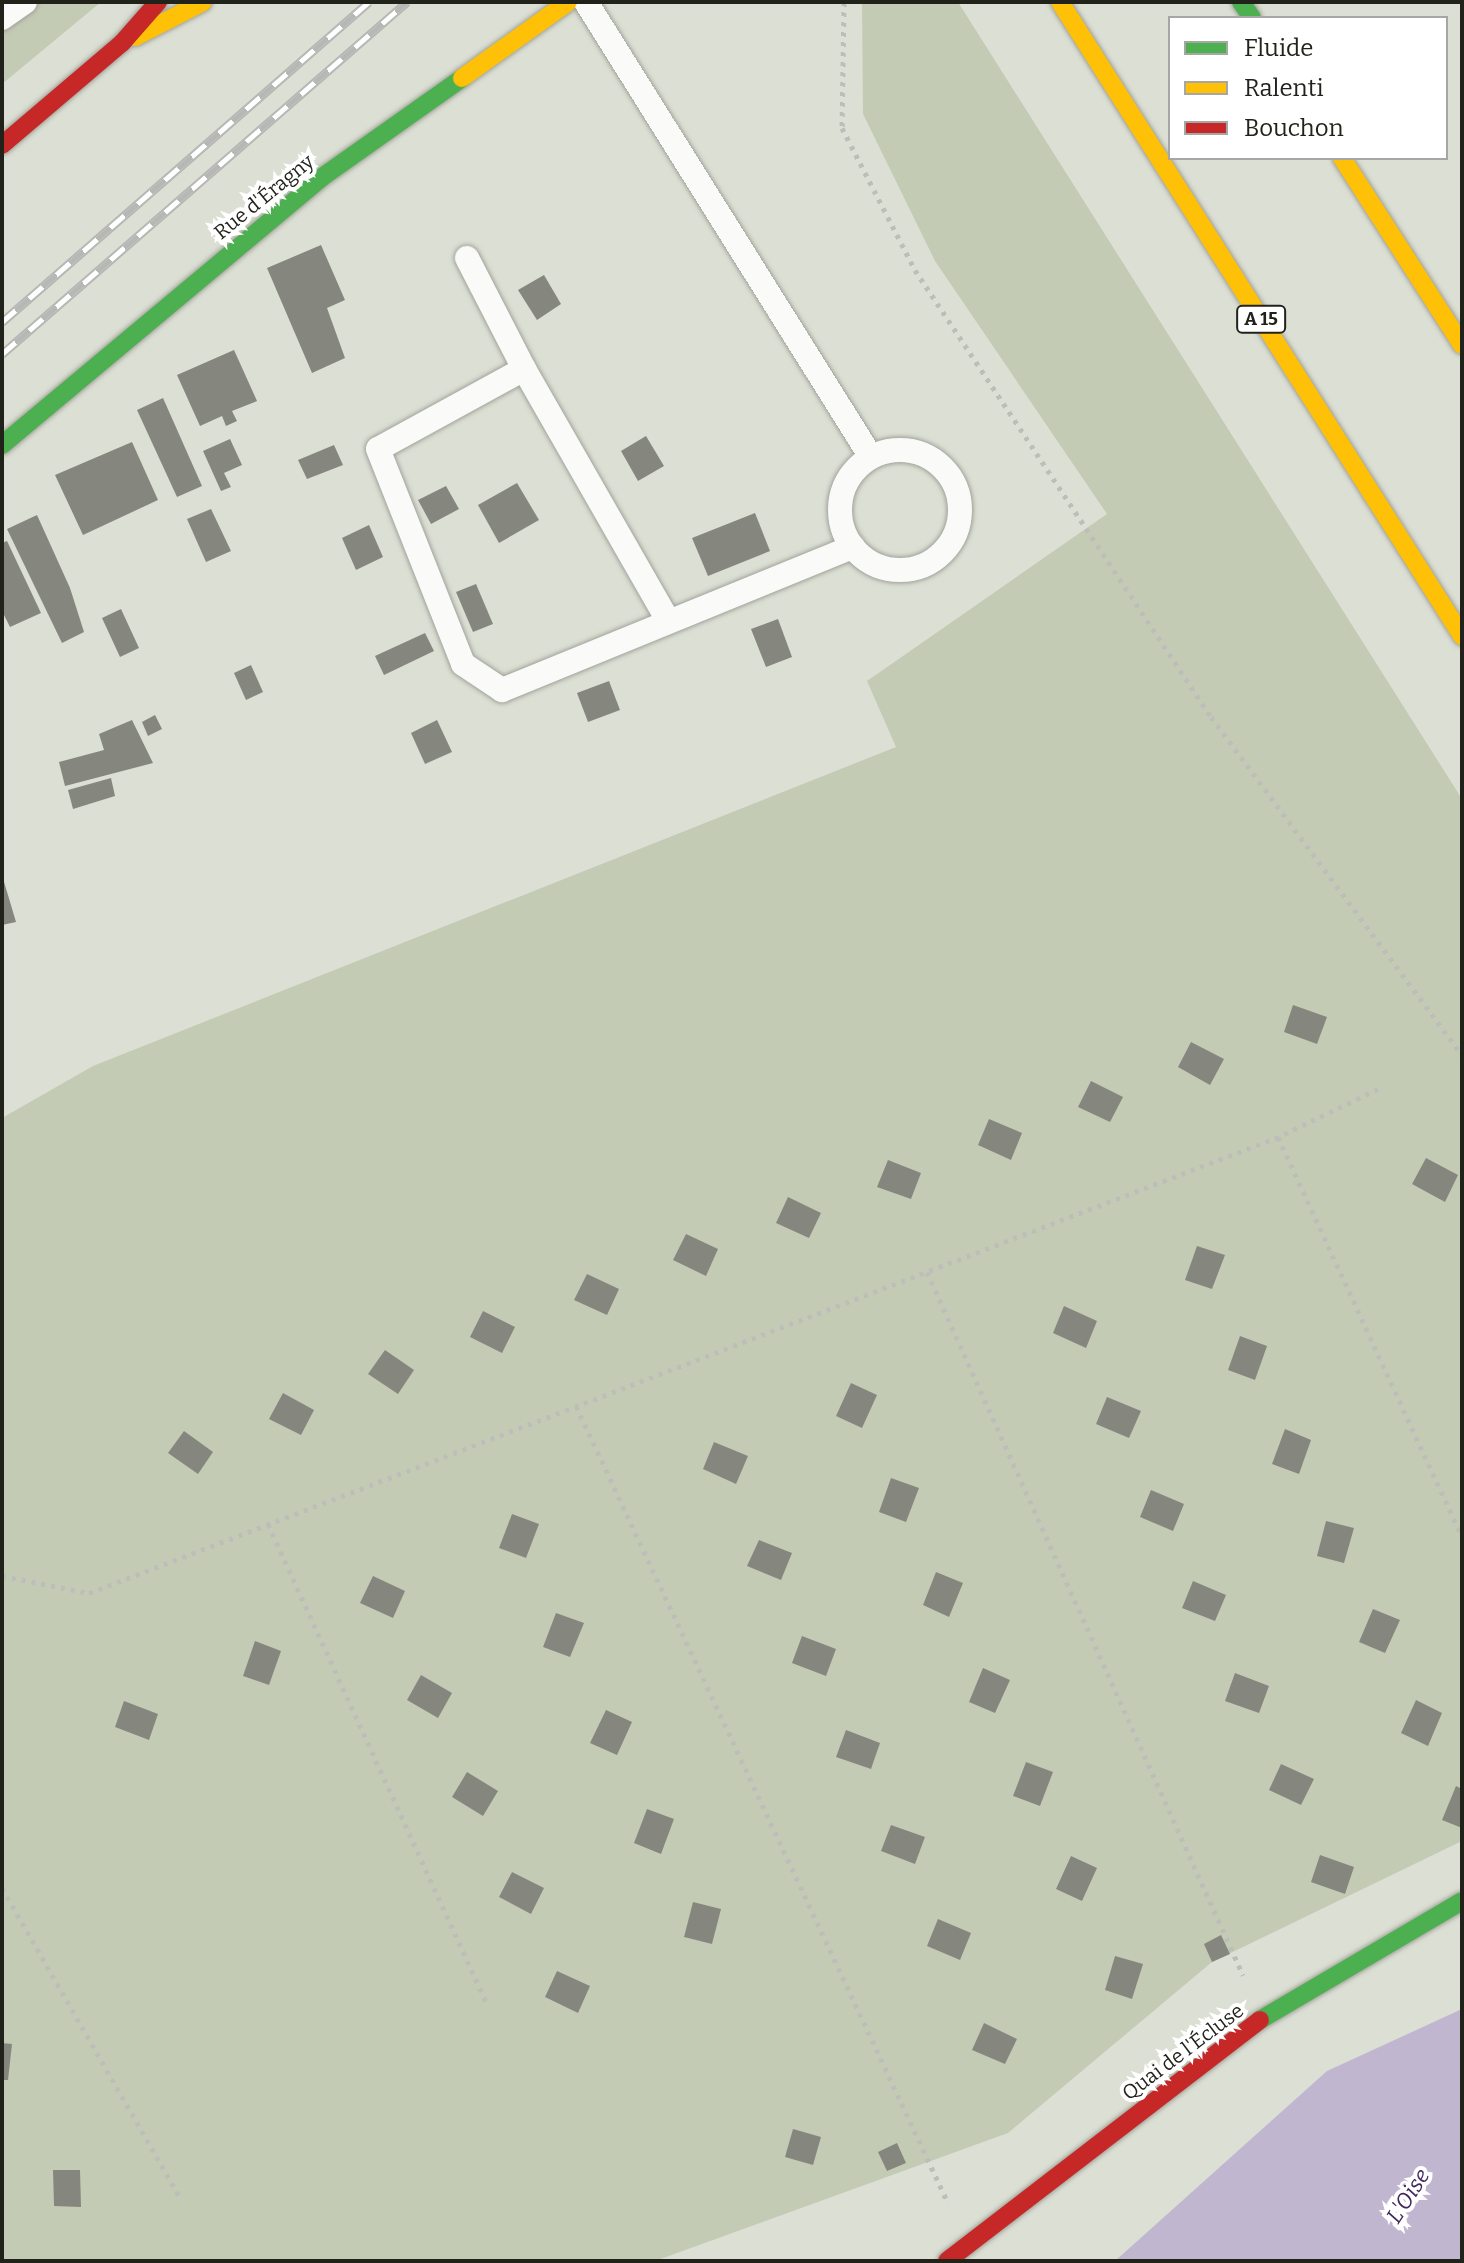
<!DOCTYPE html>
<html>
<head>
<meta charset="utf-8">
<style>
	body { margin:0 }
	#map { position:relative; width:1464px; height:2263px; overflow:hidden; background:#dcdfd4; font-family:Bitter,serif }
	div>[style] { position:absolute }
	.green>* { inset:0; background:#c4cbb5 }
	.water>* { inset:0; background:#c1b6d0 }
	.building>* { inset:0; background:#85877f }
	.path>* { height:5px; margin-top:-2.5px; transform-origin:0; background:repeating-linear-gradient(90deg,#bdbeba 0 4px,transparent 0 10px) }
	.roads { filter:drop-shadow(0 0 2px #a1a39a) drop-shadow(0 0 2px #a1a39a) }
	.lane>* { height:24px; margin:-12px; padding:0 12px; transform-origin:12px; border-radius:12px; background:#fafaf9 }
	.lane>.ring { margin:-12px; padding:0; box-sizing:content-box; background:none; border:24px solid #fafaf9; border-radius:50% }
	.fast>* { height:18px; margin:-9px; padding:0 9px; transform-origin:9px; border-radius:9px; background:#4caf50 }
	.slow>* { height:18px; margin:-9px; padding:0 9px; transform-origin:9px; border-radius:9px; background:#ffc107 }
	.jam>* { height:18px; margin:-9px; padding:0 9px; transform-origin:9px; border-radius:9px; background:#c62828 }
	.rail>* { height:9px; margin-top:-4.5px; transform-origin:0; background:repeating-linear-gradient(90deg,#fff 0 18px,#b7b8b5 0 36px); box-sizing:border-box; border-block:2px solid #b7b8b5 }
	span { translate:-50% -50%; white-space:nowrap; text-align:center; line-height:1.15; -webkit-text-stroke:8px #fff; paint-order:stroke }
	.shield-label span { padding:2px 6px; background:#fff; border:2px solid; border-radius:6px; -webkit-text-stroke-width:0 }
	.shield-label { font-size:18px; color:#21231b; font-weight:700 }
	.street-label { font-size:20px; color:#21231b }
	.water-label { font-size:22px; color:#40275c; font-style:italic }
	.frame { position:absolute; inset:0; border:4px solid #21231b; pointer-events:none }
	.legend { position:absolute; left:1168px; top:16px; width:280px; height:144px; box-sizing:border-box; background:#fff; border:2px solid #a6a7a4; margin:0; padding:10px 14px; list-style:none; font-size:24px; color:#21231b }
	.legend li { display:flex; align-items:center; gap:16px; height:40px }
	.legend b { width:40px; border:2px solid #a6a7a4 }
</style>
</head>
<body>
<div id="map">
	<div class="green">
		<div style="clip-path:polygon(2px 2px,101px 2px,2px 84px)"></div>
		<div style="clip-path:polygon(862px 2px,958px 2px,1462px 799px,1462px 1841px,1212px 1962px,1008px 2133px,655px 2261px,2px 2261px,2px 1118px,93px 1066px,896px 747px,867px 681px,1107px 514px,935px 261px,863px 114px)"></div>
	</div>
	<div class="water">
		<div style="clip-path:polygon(1462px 2009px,1462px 2261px,1115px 2261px,1327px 2071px)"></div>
	</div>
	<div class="building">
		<div style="clip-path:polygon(321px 245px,345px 300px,327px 308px,345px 358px,312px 373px,267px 268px)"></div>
		<div style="clip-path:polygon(544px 275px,561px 304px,537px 320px,518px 290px)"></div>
		<div style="clip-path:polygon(234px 350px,257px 401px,232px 411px,237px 421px,226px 426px,222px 416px,200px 426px,177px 375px)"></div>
		<div style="clip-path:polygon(163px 398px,202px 486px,177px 497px,137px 410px)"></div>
		<div style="clip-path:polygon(646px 436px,664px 466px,638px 481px,621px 451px)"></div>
		<div style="clip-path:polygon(230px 439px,242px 465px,224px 473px,231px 487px,221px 491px,203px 451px)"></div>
		<div style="clip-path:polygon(132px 442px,158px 500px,83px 535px,55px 475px)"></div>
		<div style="clip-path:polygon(334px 445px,343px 465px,307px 479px,298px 460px)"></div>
		<div style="clip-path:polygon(517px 483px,539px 520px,499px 543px,478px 505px)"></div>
		<div style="clip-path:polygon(446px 486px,459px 509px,431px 524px,418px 500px)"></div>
		<div style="clip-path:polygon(211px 509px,231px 551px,206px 562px,187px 519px)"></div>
		<div style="clip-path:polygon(755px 513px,770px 551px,708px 576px,692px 538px)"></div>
		<div style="clip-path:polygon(37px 515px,70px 588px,84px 632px,62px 643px,7px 529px)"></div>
		<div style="clip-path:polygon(369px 525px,383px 557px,356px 570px,342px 538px)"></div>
		<div style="clip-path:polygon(7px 541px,41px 613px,10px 627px,2px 611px,2px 543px)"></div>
		<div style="clip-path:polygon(476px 584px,493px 624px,473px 632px,456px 592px)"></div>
		<div style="clip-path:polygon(121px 609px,139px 648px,120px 657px,102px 618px)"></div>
		<div style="clip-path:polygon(778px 619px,792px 657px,766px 667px,751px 629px)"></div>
		<div style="clip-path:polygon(425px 633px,434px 651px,384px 675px,375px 656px)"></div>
		<div style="clip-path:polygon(251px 665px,263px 692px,246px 700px,234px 673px)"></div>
		<div style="clip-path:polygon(609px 681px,620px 710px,588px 722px,577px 693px)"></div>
		<div style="clip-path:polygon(155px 715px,162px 729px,148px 736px,142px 722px)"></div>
		<div style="clip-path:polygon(132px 720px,153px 763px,65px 786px,59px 762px,104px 750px,99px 734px)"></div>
		<div style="clip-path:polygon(437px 720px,452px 752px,425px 764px,411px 733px)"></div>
		<div style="clip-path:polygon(111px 778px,115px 796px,73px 809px,68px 790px)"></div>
		<div style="clip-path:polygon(2px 875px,16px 922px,2px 925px)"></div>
		<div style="clip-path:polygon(1293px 1005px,1327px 1017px,1317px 1044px,1284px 1032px)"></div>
		<div style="clip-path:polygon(1191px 1042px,1224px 1059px,1210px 1085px,1178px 1067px)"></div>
		<div style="clip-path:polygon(1091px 1081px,1123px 1097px,1110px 1122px,1078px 1107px)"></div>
		<div style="clip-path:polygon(989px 1119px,1022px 1133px,1011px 1160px,978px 1145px)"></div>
		<div style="clip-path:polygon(1426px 1158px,1458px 1175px,1445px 1202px,1412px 1184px)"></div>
		<div style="clip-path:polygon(888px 1160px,921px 1173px,911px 1199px,877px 1187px)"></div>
		<div style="clip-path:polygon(788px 1197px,821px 1213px,809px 1238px,776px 1223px)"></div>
		<div style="clip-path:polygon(686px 1234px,718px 1249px,706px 1276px,673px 1260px)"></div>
		<div style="clip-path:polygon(1197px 1246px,1225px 1255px,1212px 1289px,1185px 1280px)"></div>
		<div style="clip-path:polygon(587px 1274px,619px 1289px,607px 1315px,574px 1300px)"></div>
		<div style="clip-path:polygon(1064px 1306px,1097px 1321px,1086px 1348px,1053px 1333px)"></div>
		<div style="clip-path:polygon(483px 1311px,515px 1327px,502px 1353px,470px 1337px)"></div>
		<div style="clip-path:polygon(1240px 1336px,1267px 1346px,1255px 1380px,1228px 1370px)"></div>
		<div style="clip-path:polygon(385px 1350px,414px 1370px,398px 1394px,368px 1374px)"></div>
		<div style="clip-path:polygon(851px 1383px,877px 1395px,862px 1428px,836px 1416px)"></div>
		<div style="clip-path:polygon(283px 1393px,314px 1410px,301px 1435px,269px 1419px)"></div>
		<div style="clip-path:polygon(1107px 1397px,1141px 1411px,1129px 1438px,1096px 1424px)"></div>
		<div style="clip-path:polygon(1285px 1429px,1311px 1440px,1299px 1474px,1272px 1464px)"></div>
		<div style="clip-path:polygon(184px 1431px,213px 1452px,198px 1474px,168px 1453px)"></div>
		<div style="clip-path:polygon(714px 1442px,748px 1456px,736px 1484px,703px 1469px)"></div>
		<div style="clip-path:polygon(891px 1478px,919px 1488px,906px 1522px,879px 1512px)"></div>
		<div style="clip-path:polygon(1151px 1490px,1184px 1504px,1173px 1531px,1140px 1517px)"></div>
		<div style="clip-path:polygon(512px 1514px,539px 1524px,526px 1558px,499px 1548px)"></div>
		<div style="clip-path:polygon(1326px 1521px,1354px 1528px,1344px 1563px,1317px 1556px)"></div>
		<div style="clip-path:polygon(759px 1540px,792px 1553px,781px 1580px,747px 1566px)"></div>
		<div style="clip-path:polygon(936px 1572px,963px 1583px,949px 1617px,923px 1605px)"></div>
		<div style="clip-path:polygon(373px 1576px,405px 1591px,393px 1618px,360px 1603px)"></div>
		<div style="clip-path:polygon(1193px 1581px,1226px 1595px,1215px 1621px,1182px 1608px)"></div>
		<div style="clip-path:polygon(1373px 1609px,1400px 1620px,1385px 1653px,1359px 1642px)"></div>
		<div style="clip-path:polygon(556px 1613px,584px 1623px,570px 1657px,543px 1647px)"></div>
		<div style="clip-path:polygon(802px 1636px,836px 1649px,826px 1676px,792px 1663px)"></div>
		<div style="clip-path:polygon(255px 1641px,281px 1651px,269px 1685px,243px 1676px)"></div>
		<div style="clip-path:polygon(983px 1668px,1010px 1680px,995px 1713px,969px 1702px)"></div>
		<div style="clip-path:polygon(1235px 1673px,1269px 1686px,1259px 1713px,1225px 1701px)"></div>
		<div style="clip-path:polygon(421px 1675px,452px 1693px,438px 1718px,407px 1700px)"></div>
		<div style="clip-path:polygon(1416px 1700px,1442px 1713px,1428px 1746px,1401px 1733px)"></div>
		<div style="clip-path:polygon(124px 1701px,158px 1714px,149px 1740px,115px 1727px)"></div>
		<div style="clip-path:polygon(606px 1710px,632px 1722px,617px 1755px,590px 1743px)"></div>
		<div style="clip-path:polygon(846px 1730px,880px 1743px,871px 1769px,836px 1757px)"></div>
		<div style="clip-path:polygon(1026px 1762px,1053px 1772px,1040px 1806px,1013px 1796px)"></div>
		<div style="clip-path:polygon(1281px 1764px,1314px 1779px,1301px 1805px,1269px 1790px)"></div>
		<div style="clip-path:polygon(467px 1772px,498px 1791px,483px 1816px,452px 1797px)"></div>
		<div style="clip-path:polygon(1456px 1786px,1462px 1789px,1462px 1828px,1442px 1820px)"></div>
		<div style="clip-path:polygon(647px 1809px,674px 1819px,661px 1854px,634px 1843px)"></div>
		<div style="clip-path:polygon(891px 1825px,925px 1837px,915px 1864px,881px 1851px)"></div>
		<div style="clip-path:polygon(1320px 1855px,1354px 1867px,1345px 1894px,1311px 1882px)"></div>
		<div style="clip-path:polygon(1071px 1856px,1097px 1868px,1082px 1901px,1056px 1889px)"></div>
		<div style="clip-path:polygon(512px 1872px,544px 1888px,531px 1914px,499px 1897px)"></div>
		<div style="clip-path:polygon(693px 1902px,721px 1909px,712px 1944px,684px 1937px)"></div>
		<div style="clip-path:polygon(938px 1919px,971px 1933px,960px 1960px,927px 1946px)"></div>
		<div style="clip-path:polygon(1221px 1935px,1230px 1954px,1212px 1962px,1204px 1944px)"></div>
		<div style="clip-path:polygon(1115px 1956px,1143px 1964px,1132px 1999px,1105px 1990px)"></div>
		<div style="clip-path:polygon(557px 1971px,590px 1986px,578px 2013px,545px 1997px)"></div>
		<div style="clip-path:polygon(984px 2023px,1017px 2039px,1005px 2064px,972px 2050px)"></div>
		<div style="clip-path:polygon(2px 2043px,12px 2044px,8px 2080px,2px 2080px)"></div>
		<div style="clip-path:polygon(793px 2129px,821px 2137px,813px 2165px,785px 2157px)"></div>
		<div style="clip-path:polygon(897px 2143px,906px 2163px,887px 2171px,878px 2152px)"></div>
		<div style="clip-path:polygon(53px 2170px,80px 2170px,81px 2207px,54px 2206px)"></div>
	</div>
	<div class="path">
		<div style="left:844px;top:2px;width:126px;rotate:90.9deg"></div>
		<div style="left:842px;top:128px;width:160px;rotate:62.8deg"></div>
		<div style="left:915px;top:270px;width:536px;rotate:56.49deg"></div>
		<div style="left:1211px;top:717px;width:421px;rotate:53.4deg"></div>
		<div style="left:1378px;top:1089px;width:111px;rotate:154.4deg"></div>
		<div style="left:1278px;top:1137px;width:440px;rotate:65.3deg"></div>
		<div style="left:927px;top:1272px;width:771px;rotate:65.8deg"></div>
		<div style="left:576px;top:1406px;width:880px;rotate:64.98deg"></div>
		<div style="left:268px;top:1524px;width:528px;rotate:65.48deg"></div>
		<div style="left:2px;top:1576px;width:89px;rotate:11.1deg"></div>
		<div style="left:89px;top:1593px;width:1273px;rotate:-20.98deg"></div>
		<div style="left:2px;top:1888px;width:357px;rotate:60.1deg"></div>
	</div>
	<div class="roads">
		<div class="lane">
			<div style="left:586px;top:2px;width:537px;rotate:57.94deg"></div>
			<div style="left:2px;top:18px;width:28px;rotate:-35deg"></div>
			<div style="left:467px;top:258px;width:125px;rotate:62.8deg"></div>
			<div style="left:524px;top:369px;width:289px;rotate:60.2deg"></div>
			<div style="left:524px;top:369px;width:166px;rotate:151.3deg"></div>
			<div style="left:378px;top:449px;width:231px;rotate:68.4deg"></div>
			<div style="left:463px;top:664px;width:47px;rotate:33.7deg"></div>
			<div style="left:502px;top:690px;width:379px;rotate:-22.2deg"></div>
			<div class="ring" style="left:840px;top:450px;width:96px;height:96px"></div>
		</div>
		<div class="fast">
			<div style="left:1241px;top:2px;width:19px;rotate:55deg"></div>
			<div style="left:2px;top:445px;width:416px;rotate:-39.9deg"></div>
			<div style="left:321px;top:178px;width:173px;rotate:-35.3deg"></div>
			<div style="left:1260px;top:2020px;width:234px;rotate:-30.5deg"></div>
		</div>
		<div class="slow">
			<div style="left:1060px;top:2px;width:751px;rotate:57.62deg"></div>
			<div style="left:135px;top:37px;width:76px;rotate:-27.2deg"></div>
			<div style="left:462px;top:78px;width:130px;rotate:-35.6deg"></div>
			<div style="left:1342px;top:158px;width:222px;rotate:57.3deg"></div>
		</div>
		<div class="jam">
			<div style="left:2px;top:145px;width:157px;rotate:-40.4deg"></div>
			<div style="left:122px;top:43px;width:55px;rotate:-48.7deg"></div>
			<div style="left:947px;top:2261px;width:395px;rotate:-37.6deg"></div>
		</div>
	</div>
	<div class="rail">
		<div style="left:2px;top:322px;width:487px;rotate:-41.1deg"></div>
		<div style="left:2px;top:354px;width:537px;rotate:-41deg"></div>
	</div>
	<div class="shield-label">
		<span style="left:1261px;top:319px">A 15</span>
	</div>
	<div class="street-label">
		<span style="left:264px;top:197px;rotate:-39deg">Rue d'Éragny</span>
		<span style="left:1183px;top:2052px;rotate:-37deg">Quai de l'Écluse</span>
	</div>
	<div class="water-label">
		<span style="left:1408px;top:2196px;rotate:-57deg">L'Oise</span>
	</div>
	<div class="frame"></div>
	<ul class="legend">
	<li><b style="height:10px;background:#4caf50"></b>Fluide</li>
	<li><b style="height:10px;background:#ffc107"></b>Ralenti</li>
	<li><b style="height:10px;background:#c62828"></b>Bouchon</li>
	</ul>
</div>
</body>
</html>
